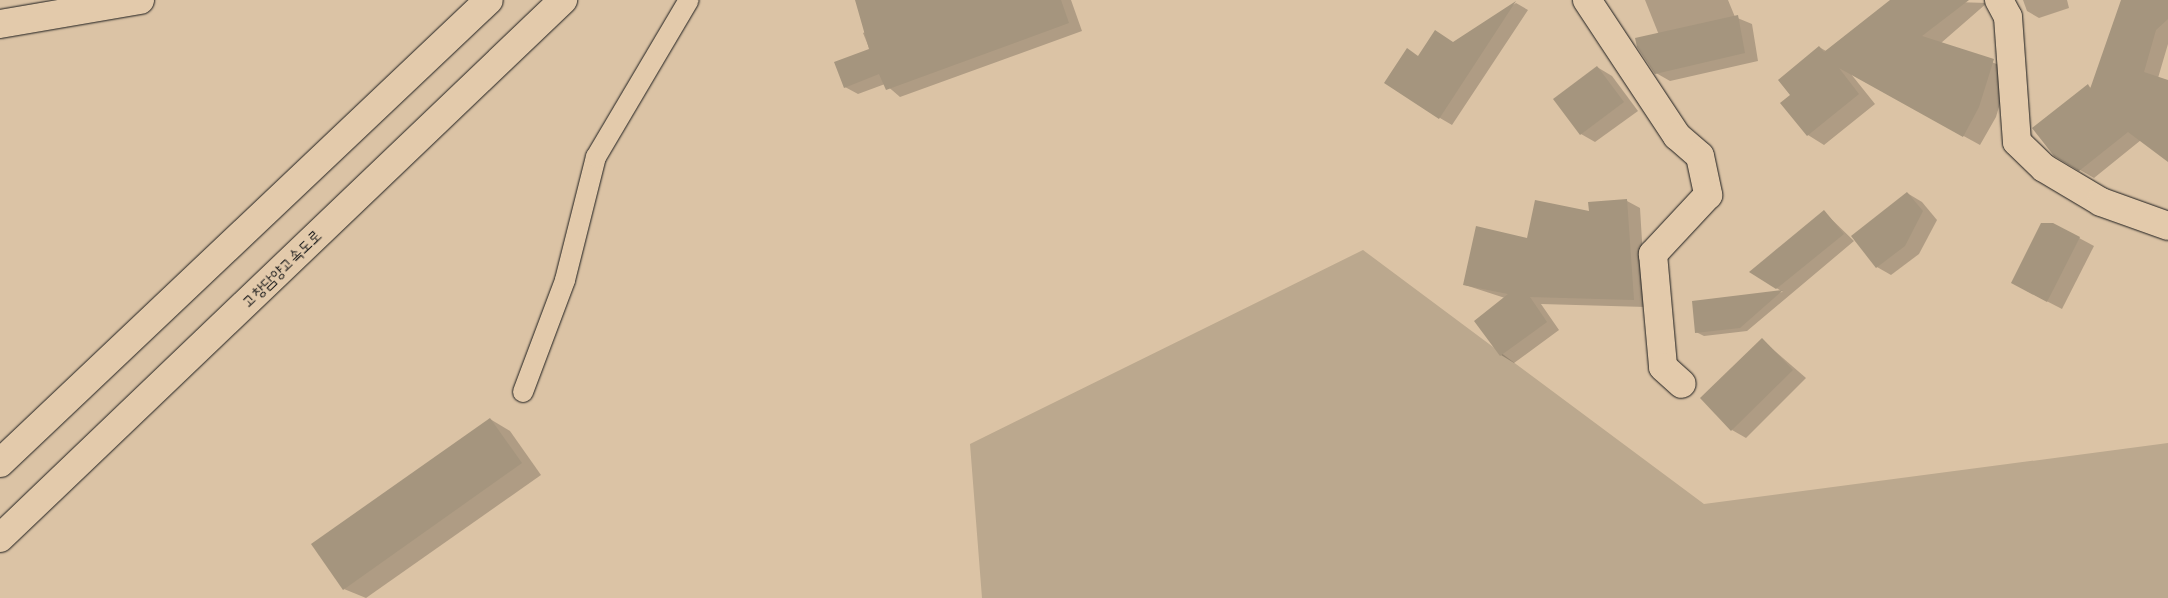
<!DOCTYPE html>
<html>
<head>
<meta charset="utf-8">
<style>
	body { margin:0 }
	#map { position:relative; width:2168px; height:598px; overflow:hidden; background:#dbc3a5; font-family:"Comic Neue","Poor Story",sans-serif }
	div>[style] { position:absolute }
	.green>* { inset:0; background:#bba88e }
	.shadow>* { inset:0; background:#0003 }
	.building>* { inset:0; background:#a5957e }
	.roads { filter:drop-shadow(0 0 1px #1c1c1c) drop-shadow(0 0 1px #1c1c1c) }
	.service>* { height:20px; margin:-10px; padding:0 10px; transform-origin:10px; border-radius:10px; background:#e3caab }
	.minor>* { height:28px; margin:-14px; padding:0 14px; transform-origin:14px; border-radius:14px; background:#e3caab }
	.tertiary>* { height:28px; margin:-14px; padding:0 14px; transform-origin:14px; border-radius:14px; background:#e3caab }
	.motorway>* { height:28px; margin:-14px; padding:0 14px; transform-origin:14px; border-radius:14px; background:#e3caab }
	span { translate:-50% -50%; white-space:nowrap; text-align:center; line-height:1.15; -webkit-text-stroke:5px #e3caab; paint-order:stroke }
	.street-label { font-size:16px; color:#1c1c1c }
</style>
</head>
<body>
<div id="map">
	<div class="green">
		<div style="clip-path:polygon(1363px 250px,1704px 504px,2168px 443px,2168px 598px,982px 598px,970px 444px)"></div>
	</div>
	<div class="shadow">
		<div style="clip-path:polygon(857px 0,1071px 0,1082px 31px,900px 97px,885px 84px,858px 94px,845px 87px,870px 50px,863px 33px,869px 30px)"></div>
		<div style="clip-path:polygon(1645px 0,1728px 0,1735px 17px,1752px 24px,1758px 61px,1670px 81px,1656px 73px,1659px 35px)"></div>
		<div style="clip-path:polygon(1892px 0,1987px 3px,1941px 43px,2010px 69px,1996px 117px,1980px 145px,1851px 74px,1875px 104px,1824px 145px,1808px 135px,1782px 103px,1792px 95px,1819px 47px,1826px 51px)"></div>
		<div style="clip-path:polygon(2023px 0,2067px 0,2069px 8px,2039px 18px,2027px 11px)"></div>
		<div style="clip-path:polygon(2124px 0,2168px 0,2168px 44px,2158px 78px,2168px 81px,2168px 161px,2141px 140px,2094px 178px,2054px 155px,2088px 85px,2091px 88px)"></div>
		<div style="clip-path:polygon(1516px 3px,1528px 10px,1452px 125px,1440px 118px,1419px 57px,1454px 43px)"></div>
		<div style="clip-path:polygon(1597px 67px,1612px 76px,1638px 111px,1595px 142px,1581px 134px)"></div>
		<div style="clip-path:polygon(1907px 193px,1922px 202px,1937px 220px,1919px 254px,1891px 275px,1877px 267px)"></div>
		<div style="clip-path:polygon(1627px 201px,1640px 208px,1646px 307px,1541px 304px,1559px 330px,1514px 363px,1501px 355px,1476px 321px,1505px 298px,1465px 285px,1528px 240px)"></div>
		<div style="clip-path:polygon(1824px 212px,1854px 241px,1747px 331px,1704px 336px,1696px 332px,1693px 302px,1783px 292px,1751px 272px)"></div>
		<div style="clip-path:polygon(2053px 224px,2094px 246px,2062px 309px,2027px 291px)"></div>
		<div style="clip-path:polygon(1762px 340px,1806px 378px,1746px 438px,1732px 430px)"></div>
		<div style="clip-path:polygon(490px 419px,510px 431px,541px 475px,366px 598px,344px 589px)"></div>
	</div>
	<div class="building">
		<div style="clip-path:polygon(855px 0,1061px 0,1069px 23px,886px 90px,879px 74px,844px 88px,834px 62px,869px 49px)"></div>
		<div style="clip-path:polygon(1890px 0,1969px 0,1922px 36px,1994px 59px,1979px 107px,1963px 137px,1839px 68px,1859px 94px,1807px 136px,1780px 103px,1790px 95px,1778px 80px,1819px 46px,1824px 52px)"></div>
		<div style="clip-path:polygon(2121px 0,2168px 0,2168px 19px,2156px 30px,2144px 72px,2168px 80px,2168px 162px,2128px 132px,2079px 171px,2054px 156px,2032px 128px,2088px 84px,2090px 89px)"></div>
		<div style="clip-path:polygon(1516px 1px,1439px 119px,1384px 83px,1407px 48px,1418px 56px,1435px 30px,1453px 42px)"></div>
		<div style="clip-path:polygon(1738px 15px,1745px 53px,1655px 74px,1637px 47px,1635px 38px)"></div>
		<div style="clip-path:polygon(1597px 66px,1624px 102px,1580px 135px,1553px 99px)"></div>
		<div style="clip-path:polygon(1907px 192px,1923px 211px,1905px 246px,1876px 268px,1851px 236px)"></div>
		<div style="clip-path:polygon(1627px 199px,1634px 300px,1530px 297px,1547px 322px,1500px 356px,1474px 321px,1508px 294px,1463px 285px,1476px 226px,1527px 238px,1535px 200px,1589px 211px,1588px 202px)"></div>
		<div style="clip-path:polygon(1824px 210px,1844px 234px,1776px 289px,1749px 272px)"></div>
		<div style="clip-path:polygon(2041px 223px,2053px 223px,2080px 237px,2047px 302px,2011px 283px)"></div>
		<div style="clip-path:polygon(1783px 290px,1740px 328px,1695px 333px,1692px 301px)"></div>
		<div style="clip-path:polygon(1762px 338px,1793px 370px,1731px 431px,1700px 398px)"></div>
		<div style="clip-path:polygon(490px 418px,522px 463px,343px 590px,311px 544px)"></div>
	</div>
	<div class="roads">
		<div class="service">
			<div style="left:523px;top:392px;width:120px;rotate:-69.4deg"></div>
			<div style="left:565px;top:280px;width:127px;rotate:-75.9deg"></div>
			<div style="left:596px;top:157px;width:182px;rotate:-59.4deg"></div>
		</div>
		<div class="minor">
			<div style="left:1587px;top:0;width:163px;rotate:56.5deg"></div>
			<div style="left:1677px;top:136px;width:30px;rotate:41deg"></div>
			<div style="left:1700px;top:156px;width:40px;rotate:78deg"></div>
			<div style="left:1708px;top:195px;width:81px;rotate:133deg"></div>
			<div style="left:1653px;top:254px;width:113px;rotate:84.9deg"></div>
			<div style="left:1663px;top:367px;width:25px;rotate:42deg"></div>
			<div style="left:1999px;top:0;width:19px;rotate:62deg"></div>
			<div style="left:2008px;top:17px;width:125px;rotate:85.9deg"></div>
			<div style="left:2017px;top:142px;width:37px;rotate:44deg"></div>
			<div style="left:2044px;top:168px;width:66px;rotate:30.8deg"></div>
			<div style="left:2101px;top:202px;width:71px;rotate:19.7deg"></div>
		</div>
		<div class="tertiary">
			<div style="left:0;top:24px;width:142px;rotate:-9.7deg"></div>
		</div>
		<div class="motorway">
			<div style="left:0;top:463px;width:673px;rotate:-43.44deg"></div>
			<div style="left:0;top:538px;width:779px;rotate:-43.7deg"></div>
		</div>
	</div>
	<div class="street-label">
		<span style="left:282px;top:269px;rotate:-44deg">고창담양고속도로</span>
	</div>
</div>
</body>
</html>
